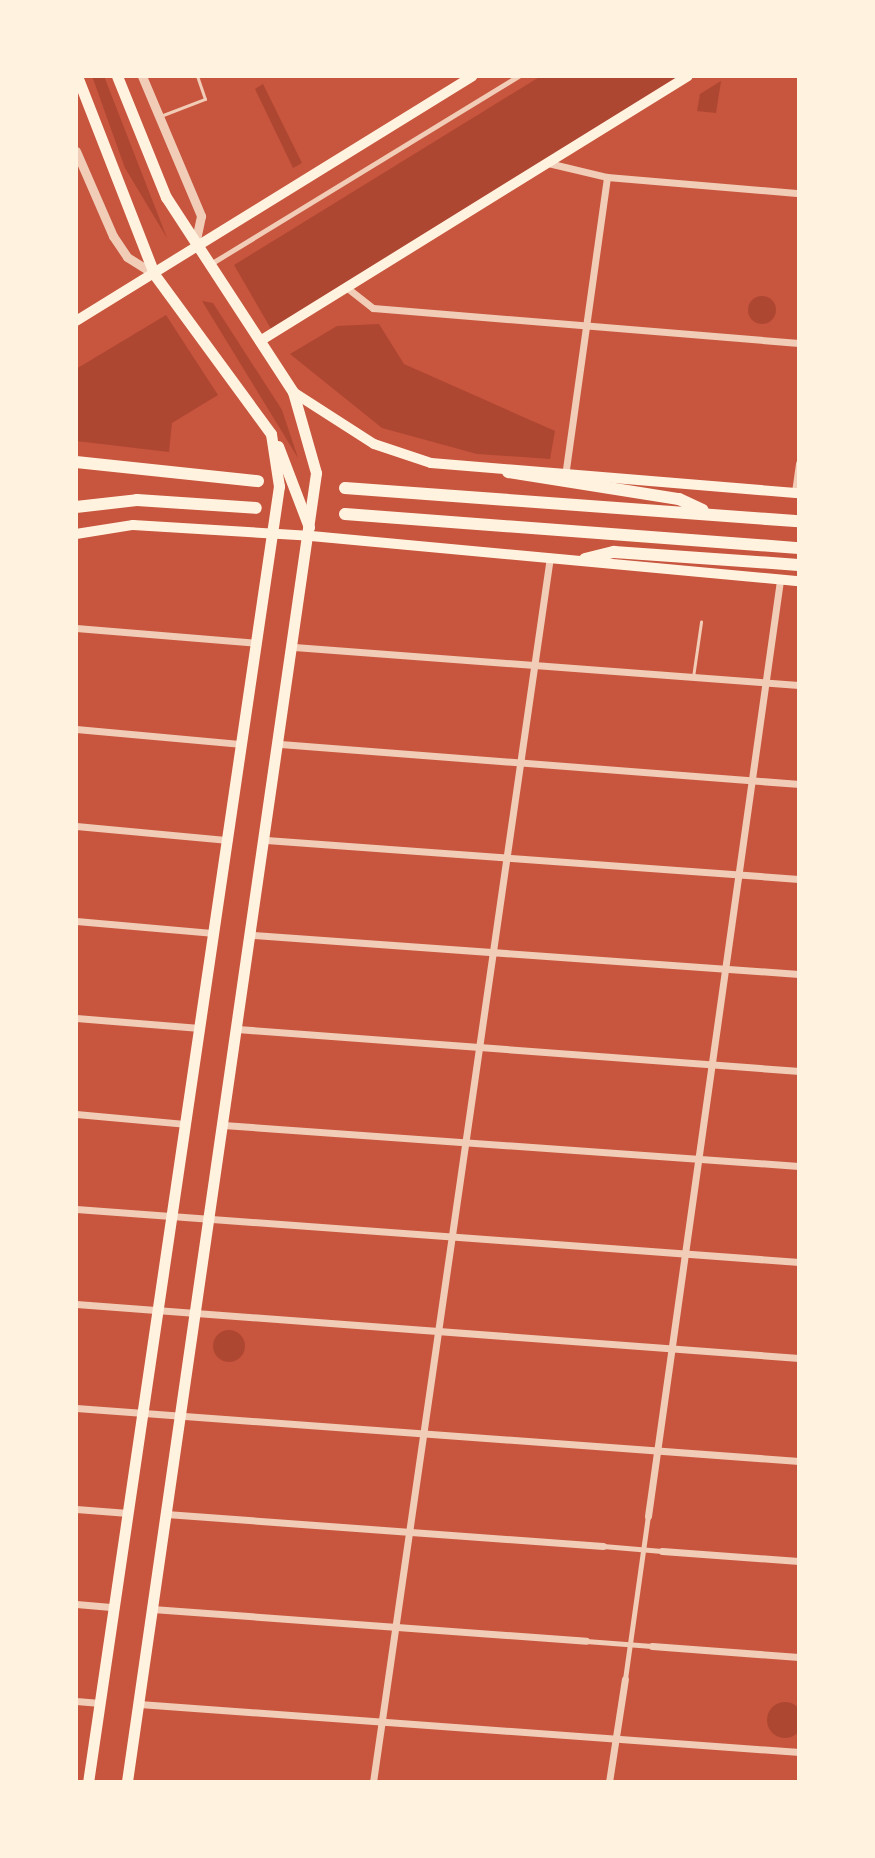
<!DOCTYPE html>
<html>
<head>
<meta charset="utf-8">
<style>
	body { margin:0 }
	#map { position:relative; width:875px; height:1858px; overflow:hidden; background:#c8553d; font-family:"Exo 2",sans-serif }
	div>[style] { position:absolute }
	.green>* { inset:0; background:#ae4732 }
	.round { border-radius:50% }
	.service>* { height:3px; margin:-1.5px; padding:0 1.5px; transform-origin:1.5px; border-radius:1.5px; background:#f1ccb7 }
	.pedestrian>* { height:5px; margin:-2.5px; padding:0 2.5px; transform-origin:2.5px; border-radius:2.5px; background:#f1ccb7 }
	.minor>* { height:7px; margin:-3.5px; padding:0 3.5px; transform-origin:3.5px; border-radius:3.5px; background:#f1ccb7 }
	.tertiary>* { height:9px; margin:-4.5px; padding:0 4.5px; transform-origin:4.5px; border-radius:4.5px; background:#f1ccb7 }
	.secondary>* { height:10px; margin:-5px; padding:0 5px; transform-origin:5px; border-radius:5px; background:#fff3e0 }
	.primary>* { height:11px; margin:-5.5px; padding:0 5.5px; transform-origin:5.5px; border-radius:5.5px; background:#fff3e0 }
	.motorway>* { height:12px; margin:-6px; padding:0 6px; transform-origin:6px; border-radius:6px; background:#fff3e0 }
	span { translate:-50% -50%; white-space:nowrap; text-align:center; line-height:1.15; -webkit-text-stroke:8px #fff3e0; paint-order:stroke }
	.frame { position:absolute; inset:0; border:78px solid #fff3e0; pointer-events:none }
</style>
</head>
<body>
<div id="map">
	<div class="green">
		<div style="clip-path:polygon(92px 76px,104px 76px,167px 238px,125px 168px)"></div>
		<div style="clip-path:polygon(541px 76px,680px 76px,271px 329px,234px 265px)"></div>
		<div style="clip-path:polygon(721px 81px,716px 113px,697px 111px,700px 94px)"></div>
		<div style="clip-path:polygon(263px 84px,302px 163px,293px 168px,255px 89px)"></div>
		<div class="round" style="left:748px;top:296px;width:28px;height:28px"></div>
		<div style="clip-path:polygon(202px 301px,213px 303px,282px 410px,298px 458px)"></div>
		<div style="clip-path:polygon(166px 315px,218px 395px,172px 423px,169px 452px,76px 441px,76px 369px)"></div>
		<div style="clip-path:polygon(379px 324px,404px 364px,555px 431px,550px 459px,477px 454px,382px 428px,290px 354px,337px 326px)"></div>
		<div class="round" style="left:213px;top:1330px;width:32px;height:32px"></div>
		<div class="round" style="left:767px;top:1702px;width:36px;height:36px"></div>
	</div>
	<div class="service">
		<div style="left:163px;top:115px;width:45px;rotate:-20.9deg"></div>
		<div style="left:205px;top:99px;width:24px;rotate:-109deg"></div>
		<div style="left:693px;top:677px;width:56px;rotate:-81.7deg"></div>
	</div>
	<div class="pedestrian">
		<div style="left:212px;top:263px;width:359px;rotate:-31.4deg"></div>
		<div style="left:603px;top:1546px;width:59px;rotate:4.8deg"></div>
		<div style="left:586px;top:1641px;width:66px;rotate:4.3deg"></div>
		<div style="left:625px;top:1679px;width:165px;rotate:-82deg"></div>
	</div>
	<div class="minor">
		<div style="left:548px;top:163px;width:61px;rotate:13.3deg"></div>
		<div style="left:607px;top:177px;width:193px;rotate:4.8deg"></div>
		<div style="left:346px;top:287px;width:34px;rotate:38deg"></div>
		<div style="left:373px;top:308px;width:427px;rotate:4.7deg"></div>
		<div style="left:566px;top:469px;width:295px;rotate:-82deg"></div>
		<div style="left:795px;top:492px;width:29px;rotate:-82deg"></div>
		<div style="left:76px;top:628px;width:182px;rotate:4.7deg"></div>
		<div style="left:294px;top:647px;width:506px;rotate:4.3deg"></div>
		<div style="left:76px;top:729px;width:167px;rotate:5.2deg"></div>
		<div style="left:280px;top:744px;width:521px;rotate:4.41deg"></div>
		<div style="left:76px;top:826px;width:153px;rotate:5.3deg"></div>
		<div style="left:266px;top:840px;width:534px;rotate:4.18deg"></div>
		<div style="left:76px;top:921px;width:139px;rotate:5deg"></div>
		<div style="left:252px;top:935px;width:548px;rotate:4.08deg"></div>
		<div style="left:76px;top:1018px;width:124px;rotate:4.6deg"></div>
		<div style="left:237px;top:1029px;width:564px;rotate:4.27deg"></div>
		<div style="left:76px;top:1114px;width:109px;rotate:5.2deg"></div>
		<div style="left:223px;top:1125px;width:577px;rotate:4.07deg"></div>
		<div style="left:76px;top:1209px;width:725px;rotate:4.19deg"></div>
		<div style="left:76px;top:1304px;width:725px;rotate:4.27deg"></div>
		<div style="left:76px;top:1408px;width:725px;rotate:4.19deg"></div>
		<div style="left:76px;top:1509px;width:52px;rotate:4.4deg"></div>
		<div style="left:166px;top:1514px;width:438px;rotate:4.2deg"></div>
		<div style="left:648px;top:1516px;width:945px;rotate:-81.97deg"></div>
		<div style="left:662px;top:1551px;width:137px;rotate:4.2deg"></div>
		<div style="left:76px;top:1604px;width:38px;rotate:5deg"></div>
		<div style="left:152px;top:1609px;width:435px;rotate:4.2deg"></div>
		<div style="left:652px;top:1646px;width:147px;rotate:4.3deg"></div>
		<div style="left:76px;top:1701px;width:24px;rotate:5deg"></div>
		<div style="left:139px;top:1704px;width:662px;rotate:4.16deg"></div>
		<div style="left:373px;top:1782px;width:1238px;rotate:-81.78deg"></div>
		<div style="left:609px;top:1782px;width:104px;rotate:-81.2deg"></div>
	</div>
	<div class="tertiary">
		<div style="left:142px;top:76px;width:152px;rotate:67.1deg"></div>
		<div style="left:201px;top:216px;width:30px;rotate:102deg"></div>
		<div style="left:76px;top:151px;width:93px;rotate:66.5deg"></div>
		<div style="left:113px;top:236px;width:25px;rotate:56deg"></div>
		<div style="left:127px;top:257px;width:32px;rotate:32deg"></div>
	</div>
	<div class="secondary">
		<div style="left:76px;top:321px;width:466px;rotate:-31.7deg"></div>
		<div style="left:260px;top:341px;width:503px;rotate:-31.76deg"></div>
		<div style="left:293px;top:392px;width:96px;rotate:32.7deg"></div>
		<div style="left:374px;top:444px;width:60px;rotate:18.4deg"></div>
		<div style="left:431px;top:463px;width:369px;rotate:4.7deg"></div>
		<div style="left:76px;top:534px;width:58px;rotate:-9deg"></div>
		<div style="left:133px;top:525px;width:178px;rotate:3.5deg"></div>
		<div style="left:311px;top:536px;width:490px;rotate:5.3deg"></div>
	</div>
	<div class="primary">
		<div style="left:77px;top:76px;width:212px;rotate:68.7deg"></div>
		<div style="left:154px;top:274px;width:198px;rotate:53.8deg"></div>
		<div style="left:271px;top:434px;width:53px;rotate:81.3deg"></div>
		<div style="left:279px;top:486px;width:1310px;rotate:98.38deg"></div>
		<div style="left:117px;top:76px;width:131px;rotate:68deg"></div>
		<div style="left:166px;top:197px;width:233px;rotate:56.9deg"></div>
		<div style="left:293px;top:392px;width:84px;rotate:74.1deg"></div>
		<div style="left:316px;top:473px;width:1323px;rotate:98.22deg"></div>
		<div style="left:278px;top:446px;width:87px;rotate:69.1deg"></div>
	</div>
	<div class="motorway">
		<div style="left:76px;top:462px;width:183px;rotate:6deg"></div>
		<div style="left:508px;top:472px;width:173px;rotate:9deg"></div>
		<div style="left:679px;top:499px;width:26px;rotate:25deg"></div>
		<div style="left:345px;top:488px;width:455px;rotate:4.2deg"></div>
		<div style="left:76px;top:507px;width:61px;rotate:-6.5deg"></div>
		<div style="left:137px;top:500px;width:119px;rotate:3.8deg"></div>
		<div style="left:345px;top:514px;width:455px;rotate:4.3deg"></div>
		<div style="left:585px;top:559px;width:30px;rotate:-14deg"></div>
		<div style="left:614px;top:552px;width:185px;rotate:4deg"></div>
	</div>
	<div class="frame"></div>
</div>
</body>
</html>
